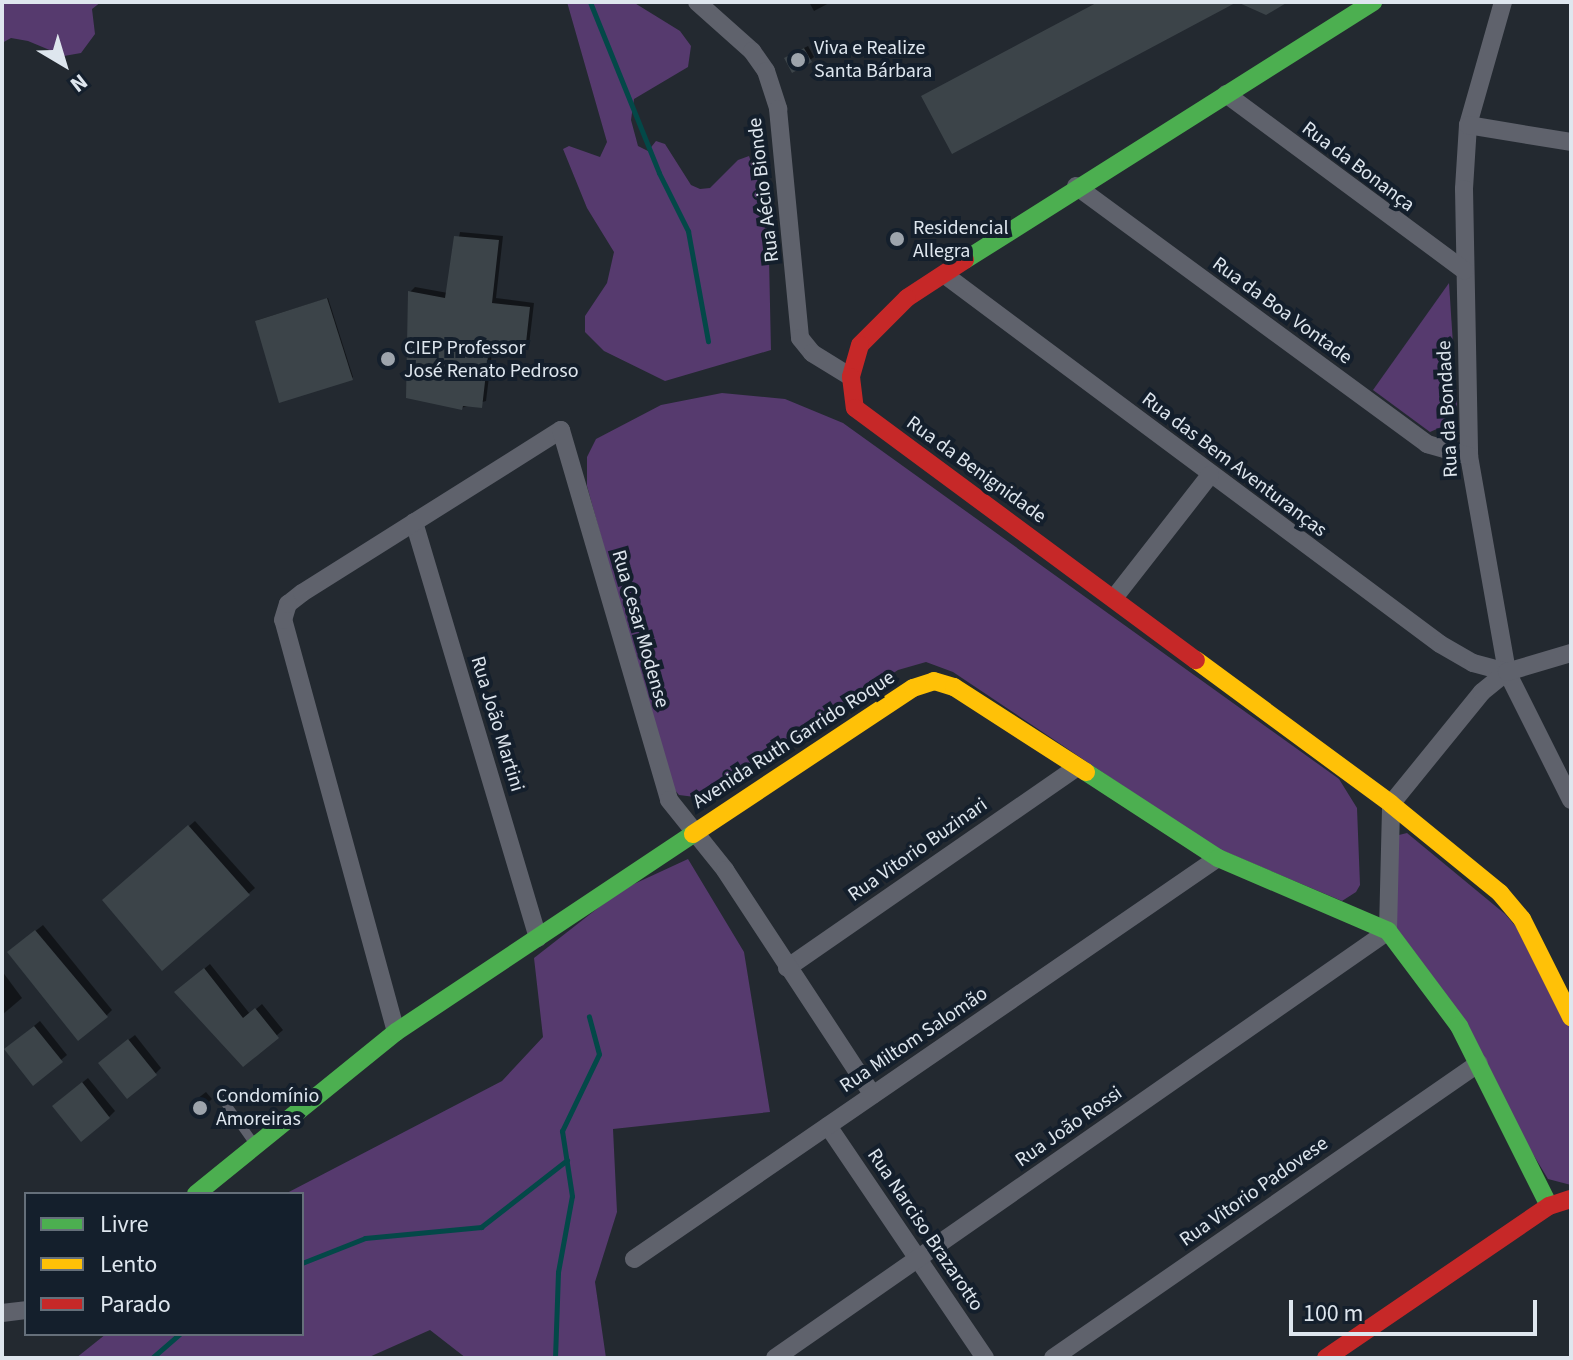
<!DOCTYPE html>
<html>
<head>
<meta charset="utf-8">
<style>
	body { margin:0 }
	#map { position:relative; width:1573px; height:1360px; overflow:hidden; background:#232930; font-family:"Source Sans 3",sans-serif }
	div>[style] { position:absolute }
	.green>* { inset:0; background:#563a6e }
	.shadow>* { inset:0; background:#0007 }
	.stream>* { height:5px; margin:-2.5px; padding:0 2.5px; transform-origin:2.5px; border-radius:2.5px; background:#034848 }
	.building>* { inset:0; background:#3c4449 }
	.lane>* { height:9px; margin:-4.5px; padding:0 4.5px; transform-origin:4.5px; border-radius:4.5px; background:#5f626c }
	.street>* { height:18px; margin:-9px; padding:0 9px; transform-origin:9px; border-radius:9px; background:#5f626c }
	.fast>* { height:18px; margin:-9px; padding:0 9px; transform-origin:9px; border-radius:9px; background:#4caf50 }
	.slow>* { height:18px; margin:-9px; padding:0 9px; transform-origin:9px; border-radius:9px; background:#ffc107 }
	.jam>* { height:18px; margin:-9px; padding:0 9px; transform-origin:9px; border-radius:9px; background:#c62828 }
	.dots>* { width:22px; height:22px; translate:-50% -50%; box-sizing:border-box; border:4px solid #141f2c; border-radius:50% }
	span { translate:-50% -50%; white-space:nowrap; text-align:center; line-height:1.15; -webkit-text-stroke:8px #141f2c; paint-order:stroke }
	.poi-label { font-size:20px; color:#dee6ee }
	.left { translate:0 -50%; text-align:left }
	.street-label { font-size:20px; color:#dee6ee }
	.frame { position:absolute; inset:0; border:4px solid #dee6ee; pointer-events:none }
	.legend { position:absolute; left:24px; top:1192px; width:280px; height:144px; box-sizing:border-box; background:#141f2c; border:2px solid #656f7a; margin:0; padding:10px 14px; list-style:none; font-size:24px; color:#dee6ee }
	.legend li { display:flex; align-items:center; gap:16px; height:40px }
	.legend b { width:40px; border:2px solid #656f7a }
	.north { position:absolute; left:24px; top:24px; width:80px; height:80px; -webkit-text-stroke:6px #141f2c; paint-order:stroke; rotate:142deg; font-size:22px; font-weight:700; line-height:32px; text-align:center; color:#dee6ee }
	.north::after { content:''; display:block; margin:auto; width:28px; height:36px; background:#dee6ee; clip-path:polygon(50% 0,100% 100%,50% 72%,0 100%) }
	.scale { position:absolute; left:1289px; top:1300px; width:248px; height:36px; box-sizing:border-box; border:4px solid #dee6ee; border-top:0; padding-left:10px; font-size:24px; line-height:28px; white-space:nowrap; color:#dee6ee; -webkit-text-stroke:6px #141f2c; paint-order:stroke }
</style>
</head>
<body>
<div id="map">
	<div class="green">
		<div style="clip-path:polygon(2px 2px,101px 2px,92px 9px,95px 34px,81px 53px,64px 56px,28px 41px,11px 38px,2px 43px)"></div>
		<div style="clip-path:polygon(567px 2px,633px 2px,680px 31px,691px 46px,688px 67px,634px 99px,631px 120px,638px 146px,648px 151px,656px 141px,665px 144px,691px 185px,700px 189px,710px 188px,738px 160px,749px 156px,768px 212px,771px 350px,665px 381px,604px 351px,585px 332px,585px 316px,607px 283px,614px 252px,587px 208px,563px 149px,569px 146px,600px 157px,607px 142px)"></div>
		<div style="clip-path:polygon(1449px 283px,1457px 406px,1448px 424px,1430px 432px,1373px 390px)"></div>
		<div style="clip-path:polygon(722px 393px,785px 399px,843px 423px,1339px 779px,1357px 808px,1360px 885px,1356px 892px,1342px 901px,1214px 847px,953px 672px,926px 662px,898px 670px,703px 798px,679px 795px,669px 783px,587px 486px,587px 457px,596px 439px,661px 405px)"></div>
		<div style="clip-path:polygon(1407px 833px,1505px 914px,1525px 937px,1571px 1030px,1571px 1185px,1548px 1179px,1394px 924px,1399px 835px)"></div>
		<div style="clip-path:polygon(688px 859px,744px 952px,770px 1112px,613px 1129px,617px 1212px,595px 1282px,606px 1358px,466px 1358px,430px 1330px,367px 1358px,76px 1358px,106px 1334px,302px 1334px,302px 1194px,285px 1194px,502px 1081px,543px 1037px,534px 958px,621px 890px)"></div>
	</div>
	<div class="shadow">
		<div style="clip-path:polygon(809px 2px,831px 2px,814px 11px)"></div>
		<div style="clip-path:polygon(808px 46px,814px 57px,810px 60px,790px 55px)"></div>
		<div style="clip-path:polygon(460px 232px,503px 236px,496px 298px,534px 303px,529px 345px,524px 350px,493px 345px,486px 401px,461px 408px,410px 292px,415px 287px,448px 293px)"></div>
		<div style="clip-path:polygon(328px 298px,353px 377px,351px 379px,258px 320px)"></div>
		<div style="clip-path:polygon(195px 821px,255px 888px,163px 968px,110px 894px)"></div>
		<div style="clip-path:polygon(43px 925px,112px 1010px,106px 1016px,15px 947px)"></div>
		<div style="clip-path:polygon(210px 964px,250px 1014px,262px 1004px,283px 1030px,243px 1064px,182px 987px)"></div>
		<div style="clip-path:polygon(2px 971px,22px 998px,2px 1015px)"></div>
		<div style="clip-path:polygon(40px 1021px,67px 1055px,61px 1060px,12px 1044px)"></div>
		<div style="clip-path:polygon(135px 1035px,161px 1068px,155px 1074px,106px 1057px)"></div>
		<div style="clip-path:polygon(88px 1078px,115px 1111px,109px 1117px,60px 1100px)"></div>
		<div style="clip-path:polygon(206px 1092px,212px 1099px,200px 1110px,193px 1102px)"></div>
	</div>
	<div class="stream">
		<div style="left:590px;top:2px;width:184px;rotate:68deg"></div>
		<div style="left:659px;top:173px;width:65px;rotate:63.4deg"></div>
		<div style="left:688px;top:231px;width:112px;rotate:79.7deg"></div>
		<div style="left:302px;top:1263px;width:68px;rotate:-21.6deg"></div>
		<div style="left:365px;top:1238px;width:117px;rotate:-5.4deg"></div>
		<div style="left:481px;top:1227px;width:109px;rotate:-37.9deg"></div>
		<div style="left:152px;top:1358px;width:37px;rotate:-41deg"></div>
		<div style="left:555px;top:1358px;width:86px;rotate:-88deg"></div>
		<div style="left:558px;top:1272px;width:77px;rotate:-79.6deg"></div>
		<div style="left:572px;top:1196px;width:66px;rotate:-98.7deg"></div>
		<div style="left:562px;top:1131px;width:85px;rotate:-64.3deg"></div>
		<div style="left:599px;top:1054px;width:39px;rotate:-105deg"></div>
	</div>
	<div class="building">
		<div style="clip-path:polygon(1098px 2px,1288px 2px,1266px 15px,1237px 2px,952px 154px,921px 96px)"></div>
		<div style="clip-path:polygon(804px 48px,812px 62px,792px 73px,784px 58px)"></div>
		<div style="clip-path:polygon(454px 236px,499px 240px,492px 303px,530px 307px,525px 352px,489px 347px,482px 408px,463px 406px,462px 410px,406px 398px,408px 291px,445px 298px)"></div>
		<div style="clip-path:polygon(327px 298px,353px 380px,279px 403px,255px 321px)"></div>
		<div style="clip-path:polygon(188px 825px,250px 895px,162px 971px,102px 900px)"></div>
		<div style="clip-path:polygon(35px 930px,108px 1017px,78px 1041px,7px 952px)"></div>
		<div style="clip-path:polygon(204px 968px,243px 1018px,255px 1008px,279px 1038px,243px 1067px,174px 992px)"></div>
		<div style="clip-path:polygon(34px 1026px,63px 1062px,33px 1086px,4px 1049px)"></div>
		<div style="clip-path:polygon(128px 1039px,157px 1075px,127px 1099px,98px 1063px)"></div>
		<div style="clip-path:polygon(82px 1082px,110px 1118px,81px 1142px,52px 1106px)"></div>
	</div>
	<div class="lane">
		<div style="left:221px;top:1097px;width:59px;rotate:54.7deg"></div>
	</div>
	<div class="street">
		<div style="left:697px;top:2px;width:74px;rotate:41.7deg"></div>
		<div style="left:752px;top:51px;width:24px;rotate:55deg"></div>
		<div style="left:766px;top:71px;width:40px;rotate:72deg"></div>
		<div style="left:778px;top:109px;width:230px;rotate:84.5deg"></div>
		<div style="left:800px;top:338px;width:19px;rotate:51deg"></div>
		<div style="left:812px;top:353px;width:46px;rotate:31.6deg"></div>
		<div style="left:1503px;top:2px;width:128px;rotate:105.9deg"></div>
		<div style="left:1468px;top:125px;width:64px;rotate:93.6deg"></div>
		<div style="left:1464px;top:189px;width:267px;rotate:88.9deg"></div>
		<div style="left:1469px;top:456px;width:219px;rotate:80deg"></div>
		<div style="left:1507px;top:672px;width:143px;rotate:63.4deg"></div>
		<div style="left:1226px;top:94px;width:297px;rotate:36.5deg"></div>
		<div style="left:1468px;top:125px;width:104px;rotate:9.4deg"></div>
		<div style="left:1076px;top:186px;width:436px;rotate:36.3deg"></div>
		<div style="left:1427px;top:444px;width:44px;rotate:15.9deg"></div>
		<div style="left:945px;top:275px;width:617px;rotate:36.7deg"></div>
		<div style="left:1440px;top:644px;width:38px;rotate:30deg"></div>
		<div style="left:1473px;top:663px;width:35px;rotate:15deg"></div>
		<div style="left:414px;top:522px;width:434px;rotate:73.4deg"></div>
		<div style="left:1114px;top:598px;width:156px;rotate:-52deg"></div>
		<div style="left:787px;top:968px;width:349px;rotate:-34.7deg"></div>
		<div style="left:396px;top:1032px;width:427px;rotate:-105.3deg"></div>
		<div style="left:283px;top:620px;width:17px;rotate:-73deg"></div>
		<div style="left:288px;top:604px;width:18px;rotate:-38deg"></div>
		<div style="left:302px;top:593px;width:306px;rotate:-32.2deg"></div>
		<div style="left:561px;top:430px;width:385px;rotate:73.7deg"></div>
		<div style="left:669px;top:800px;width:90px;rotate:51.3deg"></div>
		<div style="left:725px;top:870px;width:269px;rotate:56.7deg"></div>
		<div style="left:828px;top:1126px;width:280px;rotate:55.9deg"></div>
		<div style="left:634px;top:1259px;width:708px;rotate:-34.48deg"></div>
		<div style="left:2px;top:1313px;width:24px;rotate:-7deg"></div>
		<div style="left:775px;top:1358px;width:747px;rotate:-34.86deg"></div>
		<div style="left:1388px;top:931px;width:127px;rotate:-88.6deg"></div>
		<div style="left:1391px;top:804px;width:144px;rotate:-50.9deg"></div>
		<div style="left:1482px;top:692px;width:32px;rotate:-39deg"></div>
		<div style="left:1507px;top:672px;width:67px;rotate:-16.5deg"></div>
		<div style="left:1053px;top:1358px;width:518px;rotate:-34.7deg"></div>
	</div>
	<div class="fast">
		<div style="left:965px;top:260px;width:483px;rotate:-32.3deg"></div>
		<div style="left:1086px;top:772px;width:158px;rotate:33.1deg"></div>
		<div style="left:1218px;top:858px;width:185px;rotate:23.2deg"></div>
		<div style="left:1388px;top:931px;width:119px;rotate:53.2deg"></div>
		<div style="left:1459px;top:1026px;width:201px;rotate:63.4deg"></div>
		<div style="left:196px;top:1194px;width:257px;rotate:-39deg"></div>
		<div style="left:396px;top:1032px;width:357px;rotate:-33.7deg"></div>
	</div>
	<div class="slow">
		<div style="left:1196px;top:660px;width:242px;rotate:36.4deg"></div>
		<div style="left:1391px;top:804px;width:141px;rotate:39.2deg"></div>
		<div style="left:1500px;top:893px;width:34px;rotate:50deg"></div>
		<div style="left:1522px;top:919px;width:110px;rotate:63.4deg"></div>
		<div style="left:693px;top:834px;width:264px;rotate:-33.6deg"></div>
		<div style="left:913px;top:688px;width:22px;rotate:-18deg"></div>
		<div style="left:934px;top:681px;width:21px;rotate:17deg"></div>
		<div style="left:954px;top:687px;width:157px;rotate:32.8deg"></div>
	</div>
	<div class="jam">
		<div style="left:965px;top:260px;width:69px;rotate:146.8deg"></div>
		<div style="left:907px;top:298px;width:66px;rotate:135deg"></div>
		<div style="left:860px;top:345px;width:33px;rotate:106deg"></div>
		<div style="left:851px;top:377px;width:31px;rotate:83deg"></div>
		<div style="left:855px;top:408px;width:424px;rotate:36.5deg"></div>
		<div style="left:1326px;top:1358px;width:270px;rotate:-34.3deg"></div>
		<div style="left:1549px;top:1206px;width:23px;rotate:-18deg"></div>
	</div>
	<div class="dots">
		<div style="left:798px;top:60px;background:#9da4ac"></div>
		<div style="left:897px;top:239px;background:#9da4ac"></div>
		<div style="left:388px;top:359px;background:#9da4ac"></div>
		<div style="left:200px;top:1108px;background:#9da4ac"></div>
	</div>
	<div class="poi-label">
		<span class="left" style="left:814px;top:60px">Viva e Realize<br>Santa Bárbara</span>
		<span class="left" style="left:913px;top:240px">Residencial<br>Allegra</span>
		<span class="left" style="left:404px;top:360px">CIEP Professor<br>José Renato Pedroso</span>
		<span class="left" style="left:216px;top:1108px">Condomínio<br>Amoreiras</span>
	</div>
	<div class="street-label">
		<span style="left:1358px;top:167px;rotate:37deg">Rua da Bonança</span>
		<span style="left:764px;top:190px;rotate:-97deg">Rua Aécio Bionde</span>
		<span style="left:1282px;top:311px;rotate:36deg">Rua da Boa Vontade</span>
		<span style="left:1448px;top:409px;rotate:-93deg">Rua da Bondade</span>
		<span style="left:1234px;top:465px;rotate:37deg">Rua das Bem Aventuranças</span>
		<span style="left:976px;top:470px;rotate:36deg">Rua da Benignidade</span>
		<span style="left:640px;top:629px;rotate:74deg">Rua Cesar Modense</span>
		<span style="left:497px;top:724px;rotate:73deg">Rua João Martini</span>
		<span style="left:794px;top:740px;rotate:-33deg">Avenida Ruth Garrido Roque</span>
		<span style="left:918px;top:850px;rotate:-35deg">Rua Vitorio Buzinari</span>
		<span style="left:914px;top:1040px;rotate:-34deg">Rua Miltom Salomão</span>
		<span style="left:1069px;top:1127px;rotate:-35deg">Rua João Rossi</span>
		<span style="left:1254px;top:1192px;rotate:-35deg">Rua Vitorio Padovese</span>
		<span style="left:925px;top:1230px;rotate:56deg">Rua Narciso Brazarotto</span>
	</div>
	<div class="frame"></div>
	<ul class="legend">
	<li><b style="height:10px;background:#4caf50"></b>Livre</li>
	<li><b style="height:10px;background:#ffc107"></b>Lento</li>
	<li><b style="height:10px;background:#c62828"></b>Parado</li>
	</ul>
	<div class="north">N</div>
	<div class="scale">100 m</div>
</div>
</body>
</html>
